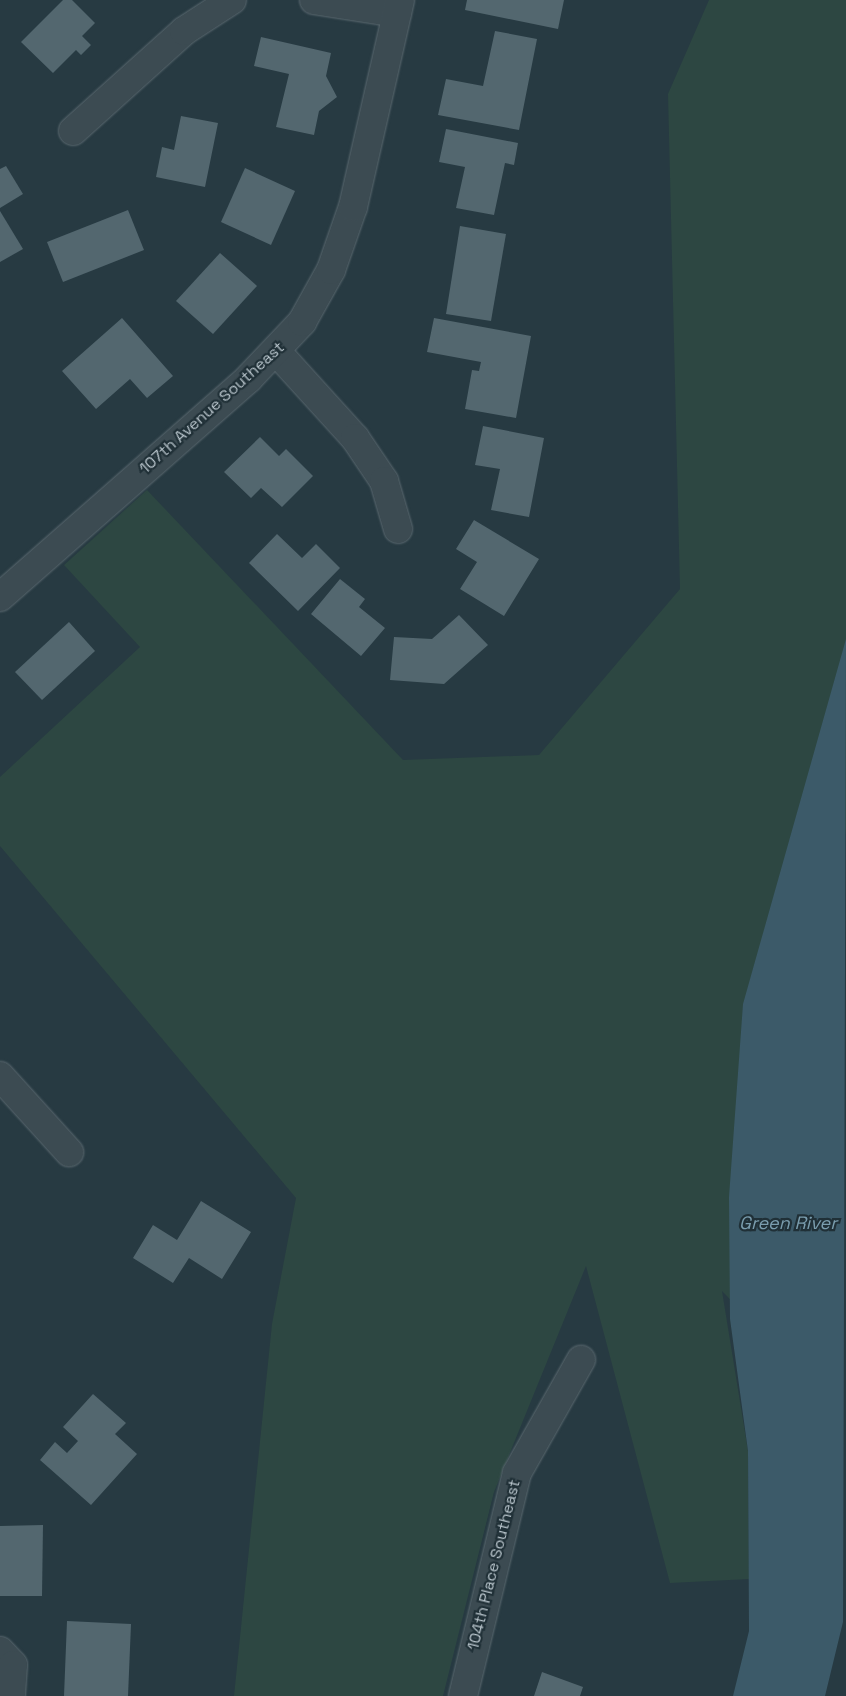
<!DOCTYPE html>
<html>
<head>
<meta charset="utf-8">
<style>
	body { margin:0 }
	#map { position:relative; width:846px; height:1696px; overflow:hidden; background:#273a42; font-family:"Space Grotesk",sans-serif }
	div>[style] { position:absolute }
	.green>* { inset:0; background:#2d4742 }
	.water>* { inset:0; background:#3c5a69 }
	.building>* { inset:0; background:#53676f }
	.roads { filter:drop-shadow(0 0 1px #5a686f) drop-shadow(0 0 1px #5a686f) }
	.minor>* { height:28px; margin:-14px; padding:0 14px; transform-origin:14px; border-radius:14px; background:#3c4b52 }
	span { translate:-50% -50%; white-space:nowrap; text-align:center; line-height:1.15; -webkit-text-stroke:4.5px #203037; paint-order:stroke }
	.street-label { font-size:16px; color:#b9c5cc }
	.water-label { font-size:18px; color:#7a9dae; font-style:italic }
</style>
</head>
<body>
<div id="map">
	<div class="green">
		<div style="clip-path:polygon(709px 0,846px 0,846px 829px,767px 1338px,722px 1291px,748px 1451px,749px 1579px,670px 1583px,586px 1266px,494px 1492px,443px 1696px,234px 1696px,272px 1324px,296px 1198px,0 846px,0 777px,140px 647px,64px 565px,147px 490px,403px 760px,539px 755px,680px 589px,668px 94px)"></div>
	</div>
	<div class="water">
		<div style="clip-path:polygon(846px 639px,843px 1622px,825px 1696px,733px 1696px,749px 1631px,748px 1451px,730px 1319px,729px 1197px,743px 1004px)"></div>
	</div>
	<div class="building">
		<div style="clip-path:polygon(63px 0,72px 0,95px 23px,82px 36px,91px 45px,81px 55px,76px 50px,53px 73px,21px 42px)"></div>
		<div style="clip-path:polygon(467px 0,564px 0,558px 29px,465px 10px)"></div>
		<div style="clip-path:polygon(495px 31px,537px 39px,519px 130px,438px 115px,446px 79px,483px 86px)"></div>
		<div style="clip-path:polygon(261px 37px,331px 53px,326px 76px,337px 97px,319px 111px,314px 135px,276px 127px,289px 74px,254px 66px)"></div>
		<div style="clip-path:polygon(181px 116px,218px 123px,205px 187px,156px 177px,162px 147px,174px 150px)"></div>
		<div style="clip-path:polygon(446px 129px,518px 143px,514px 165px,505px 163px,494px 215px,456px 208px,465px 167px,439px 162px)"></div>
		<div style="clip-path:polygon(6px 166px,23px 194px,0 208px,0 169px)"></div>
		<div style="clip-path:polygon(245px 168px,295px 191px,271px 245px,221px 222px)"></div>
		<div style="clip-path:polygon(128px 210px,144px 250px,63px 282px,47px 242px)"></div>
		<div style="clip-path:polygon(0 211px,23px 249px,0 262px)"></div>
		<div style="clip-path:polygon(460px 226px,506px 234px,491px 321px,446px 314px)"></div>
		<div style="clip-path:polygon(220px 253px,257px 286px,213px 334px,176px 301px)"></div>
		<div style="clip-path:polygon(122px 318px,173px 376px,147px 398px,130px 379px,96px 409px,62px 371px)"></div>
		<div style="clip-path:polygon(434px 318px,531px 336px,516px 418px,465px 409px,472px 370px,479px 371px,481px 362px,427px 352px)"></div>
		<div style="clip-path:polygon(483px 426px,544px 438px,529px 517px,491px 510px,500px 469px,475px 465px)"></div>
		<div style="clip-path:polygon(260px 437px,279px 456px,286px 449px,313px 476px,282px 507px,261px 488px,251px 498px,224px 472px)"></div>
		<div style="clip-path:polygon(474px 520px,539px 559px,504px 616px,460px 589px,477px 562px,456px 549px)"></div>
		<div style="clip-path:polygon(277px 534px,302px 558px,316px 544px,340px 568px,298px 611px,249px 563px)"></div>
		<div style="clip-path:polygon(340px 579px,365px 599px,359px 607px,385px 628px,361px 656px,311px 614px)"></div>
		<div style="clip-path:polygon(459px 615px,488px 645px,444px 684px,390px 680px,394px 637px,432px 639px)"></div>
		<div style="clip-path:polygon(69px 622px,95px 651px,42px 700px,15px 672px)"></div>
		<div style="clip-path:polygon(201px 1201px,251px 1232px,222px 1279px,189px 1258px,173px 1283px,133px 1258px,153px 1225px,177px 1240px)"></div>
		<div style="clip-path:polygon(93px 1394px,126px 1423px,115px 1434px,137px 1454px,91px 1505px,40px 1460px,55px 1442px,67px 1453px,78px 1441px,63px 1427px)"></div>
		<div style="clip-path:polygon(43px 1525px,42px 1596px,0 1596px,0 1526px)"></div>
		<div style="clip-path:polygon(67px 1621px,131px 1624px,128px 1696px,64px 1696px)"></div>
		<div style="clip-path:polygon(542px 1672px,583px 1687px,580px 1696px,534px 1696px)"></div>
	</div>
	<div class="roads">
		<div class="minor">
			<div style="left:314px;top:0;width:84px;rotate:8.9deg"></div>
			<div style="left:73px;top:131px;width:149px;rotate:-42deg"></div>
			<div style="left:184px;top:31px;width:57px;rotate:-32.9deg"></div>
			<div style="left:276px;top:351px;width:118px;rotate:47.8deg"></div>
			<div style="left:355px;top:438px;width:52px;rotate:56deg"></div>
			<div style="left:384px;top:481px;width:50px;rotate:73.7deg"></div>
			<div style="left:0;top:597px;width:330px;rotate:-41.3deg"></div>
			<div style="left:248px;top:379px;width:79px;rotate:-46.5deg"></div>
			<div style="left:302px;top:322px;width:60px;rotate:-60.9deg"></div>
			<div style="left:331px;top:270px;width:67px;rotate:-70.8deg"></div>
			<div style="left:353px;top:207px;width:212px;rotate:-77.2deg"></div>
			<div style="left:0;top:1076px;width:103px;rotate:47.8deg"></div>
			<div style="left:0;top:1651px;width:19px;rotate:47deg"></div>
			<div style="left:13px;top:1665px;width:31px;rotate:94deg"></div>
			<div style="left:463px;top:1696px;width:229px;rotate:-76.4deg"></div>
			<div style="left:517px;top:1473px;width:130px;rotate:-60.5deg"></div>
		</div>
	</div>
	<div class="street-label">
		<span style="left:212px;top:408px;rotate:-42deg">107th Avenue Southeast</span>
		<span style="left:494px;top:1565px;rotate:-76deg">104th Place Southeast</span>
	</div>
	<div class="water-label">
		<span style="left:788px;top:1223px">Green River</span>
	</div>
</div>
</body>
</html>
